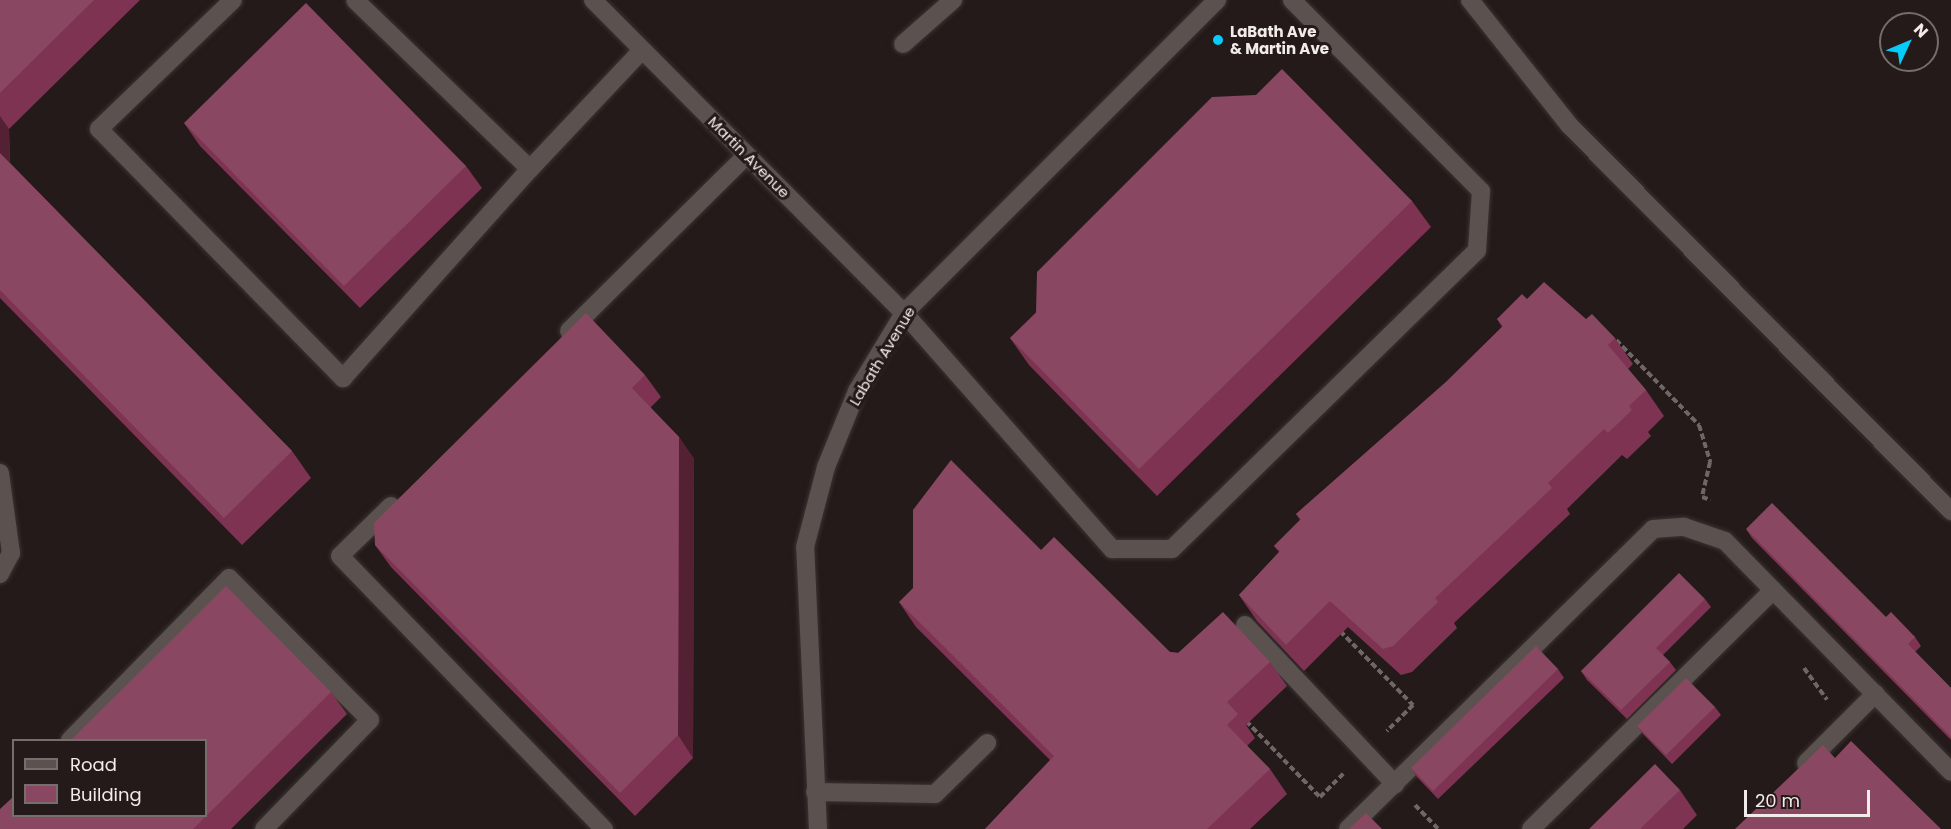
<!DOCTYPE html>
<html>
<head>
<meta charset="utf-8">
<style>
	body { margin:0 }
	#map { position:relative; width:1951px; height:829px; overflow:hidden; background:#231a19; font-family:Poppins,sans-serif }
	div>[style] { position:absolute }
	.path>* { height:4px; margin-top:-2px; transform-origin:0; background:repeating-linear-gradient(90deg,#6f6766 0 6px,transparent 0 9px) }
	.roads { filter:drop-shadow(0 0 2px #3a3433) drop-shadow(0 0 2px #3a3433) }
	.minor>* { height:18px; margin:-9px; padding:0 9px; transform-origin:9px; border-radius:9px; background:#5b514f }
	.wall>* { inset:0; background:#7d3351 }
	.shaded-wall>* { inset:0; background:#542134 }
	.building>* { inset:0; background:#894762 }
	.dots>* { width:16px; height:16px; translate:-50% -50%; box-sizing:border-box; border:3px solid #231a19; border-radius:50% }
	span { translate:-50% -50%; white-space:nowrap; text-align:center; line-height:1.15; -webkit-text-stroke:6px #231a19; paint-order:stroke }
	.poi-label { font-size:15px; color:#f1ebe9; font-weight:700 }
	.left { translate:0 -50%; text-align:left }
	.street-label { font-size:15px; color:#f1ebe9 }
	.legend { position:absolute; left:12px; top:739px; width:195px; height:78px; box-sizing:border-box; background:#231a19; border:2px solid #756e6c; margin:0; padding:8px 10px; list-style:none; font-size:18px; color:#f1ebe9 }
	.legend li { display:flex; align-items:center; gap:12px; height:30px }
	.legend b { width:30px; border:2px solid #756e6c }
	.north { position:absolute; left:1879px; top:12px; width:60px; height:60px; box-sizing:border-box; background:#231a19; border:2px solid #756e6c; border-radius:50%; rotate:46deg; font-size:16px; font-weight:700; line-height:24px; text-align:center; color:#f1ebe9 }
	.north::after { content:''; display:block; margin:auto; width:21px; height:27px; background:#07cbf9; clip-path:polygon(50% 0,100% 100%,50% 72%,0 100%) }
	.scale { position:absolute; left:1744px; top:790px; width:126px; height:27px; box-sizing:border-box; border:3px solid #f1ebe9; border-top:0; padding-left:8px; font-size:18px; line-height:21px; white-space:nowrap; color:#f1ebe9; -webkit-text-stroke:4px #231a19; paint-order:stroke }
</style>
</head>
<body>
<div id="map">
	<div class="path">
		<div style="left:1616px;top:340px;width:119px;rotate:45.7deg"></div>
		<div style="left:1699px;top:425px;width:39px;rotate:73deg"></div>
		<div style="left:1710px;top:462px;width:36px;rotate:103deg"></div>
		<div style="left:1702px;top:497px;width:9px;rotate:18deg"></div>
		<div style="left:1340px;top:631px;width:104px;rotate:45.4deg"></div>
		<div style="left:1413px;top:705px;width:37px;rotate:135deg"></div>
		<div style="left:1804px;top:668px;width:39px;rotate:54deg"></div>
		<div style="left:1246px;top:721px;width:106px;rotate:45.8deg"></div>
		<div style="left:1320px;top:797px;width:33px;rotate:-45deg"></div>
		<div style="left:1415px;top:805px;width:33px;rotate:46deg"></div>
	</div>
	<div class="roads">
		<div class="minor">
			<div style="left:233px;top:0;width:186px;rotate:136.1deg"></div>
			<div style="left:99px;top:129px;width:349px;rotate:45.6deg"></div>
			<div style="left:343px;top:378px;width:280px;rotate:-48.2deg"></div>
			<div style="left:530px;top:169px;width:243px;rotate:-136deg"></div>
			<div style="left:593px;top:0;width:441px;rotate:45.2deg"></div>
			<div style="left:904px;top:313px;width:315px;rotate:48.6deg"></div>
			<div style="left:1112px;top:549px;width:60px"></div>
			<div style="left:1172px;top:549px;width:427px;rotate:-44.4deg"></div>
			<div style="left:1477px;top:250px;width:59px;rotate:-86.1deg"></div>
			<div style="left:1481px;top:191px;width:269px;rotate:-134.7deg"></div>
			<div style="left:1470px;top:0;width:161px;rotate:51.6deg"></div>
			<div style="left:1570px;top:126px;width:542px;rotate:45.3deg"></div>
			<div style="left:903px;top:44px;width:67px;rotate:-41.3deg"></div>
			<div style="left:530px;top:169px;width:163px;rotate:-46.7deg"></div>
			<div style="left:569px;top:331px;width:250px;rotate:-44.7deg"></div>
			<div style="left:0;top:473px;width:81px;rotate:82.2deg"></div>
			<div style="left:11px;top:553px;width:24px;rotate:118deg"></div>
			<div style="left:391px;top:506px;width:71px;rotate:135.6deg"></div>
			<div style="left:340px;top:556px;width:380px;rotate:46deg"></div>
			<div style="left:1245px;top:625px;width:219px;rotate:46.7deg"></div>
			<div style="left:70px;top:740px;width:227px;rotate:-45.5deg"></div>
			<div style="left:229px;top:578px;width:200px;rotate:45.2deg"></div>
			<div style="left:370px;top:720px;width:152px;rotate:134.2deg"></div>
			<div style="left:1806px;top:763px;width:98px;rotate:-45deg"></div>
			<div style="left:815px;top:792px;width:120px;rotate:1deg"></div>
			<div style="left:935px;top:794px;width:73px;rotate:-44.4deg"></div>
			<div style="left:818px;top:829px;width:282px;rotate:-92.6deg"></div>
			<div style="left:805px;top:547px;width:83px;rotate:-75.3deg"></div>
			<div style="left:826px;top:467px;width:82px;rotate:-67.8deg"></div>
			<div style="left:857px;top:391px;width:91px;rotate:-58.9deg"></div>
			<div style="left:904px;top:313px;width:443px;rotate:-45deg"></div>
			<div style="left:1348px;top:829px;width:428px;rotate:-44.5deg"></div>
			<div style="left:1653px;top:529px;width:31px;rotate:-4deg"></div>
			<div style="left:1684px;top:527px;width:43px;rotate:18.9deg"></div>
			<div style="left:1725px;top:541px;width:323px;rotate:45.6deg"></div>
			<div style="left:1531px;top:829px;width:340px;rotate:-44.6deg"></div>
		</div>
	</div>
	<div class="wall">
		<div style="clip-path:polygon(0 0,140px 0,9px 129px,10px 163px,292px 451px,311px 478px,242px 545px,0 298px)"></div>
		<div style="clip-path:polygon(1256px 95px,1412px 201px,1431px 227px,1157px 496px,1029px 365px,1010px 338px)"></div>
		<div style="clip-path:polygon(184px 123px,466px 166px,482px 188px,360px 308px,200px 146px)"></div>
		<div style="clip-path:polygon(1527px 299px,1586px 319px,1615px 338px,1633px 364px,1628px 369px,1646px 390px,1664px 416px,1648px 432px,1651px 436px,1627px 459px,1622px 455px,1567px 509px,1570px 514px,1454px 623px,1457px 628px,1412px 672px,1401px 675px,1348px 627px,1304px 671px,1257px 621px,1239px 595px,1279px 552px,1274px 546px,1300px 520px,1296px 514px,1446px 382px,1502px 327px,1497px 319px)"></div>
		<div style="clip-path:polygon(645px 375px,661px 397px,650px 408px,679px 437px,694px 459px,693px 758px,635px 816px,391px 567px,375px 545px)"></div>
		<div style="clip-path:polygon(1746px 529px,1886px 617px,1915px 637px,1921px 646px,1915px 652px,1951px 688px,1951px 740px,1752px 538px)"></div>
		<div style="clip-path:polygon(1041px 550px,1170px 652px,1270px 662px,1287px 686px,1246px 725px,1255px 738px,1247px 746px,1270px 769px,1287px 794px,1250px 829px,985px 829px,1050px 760px,916px 627px,899px 602px)"></div>
		<div style="clip-path:polygon(1705px 599px,1711px 607px,1663px 655px,1670px 662px,1676px 670px,1627px 719px,1587px 680px,1581px 671px)"></div>
		<div style="clip-path:polygon(1558px 669px,1564px 678px,1438px 799px,1417px 777px,1411px 768px)"></div>
		<div style="clip-path:polygon(331px 692px,347px 714px,231px 829px,0 829px)"></div>
		<div style="clip-path:polygon(1715px 707px,1721px 715px,1672px 764px,1643px 734px,1637px 726px)"></div>
		<div style="clip-path:polygon(1680px 790px,1697px 815px,1683px 829px,1589px 829px)"></div>
	</div>
	<div class="shaded-wall">
		<div style="clip-path:polygon(0 116px,9px 129px,10px 171px,0 157px)"></div>
		<div style="clip-path:polygon(679px 437px,694px 459px,693px 758px,678px 735px)"></div>
	</div>
	<div class="building">
		<div style="clip-path:polygon(0 0,94px 0,0 93px)"></div>
		<div style="clip-path:polygon(306px 3px,466px 166px,344px 286px,184px 123px)"></div>
		<div style="clip-path:polygon(1282px 69px,1412px 201px,1139px 469px,1010px 338px,1036px 313px,1037px 272px,1212px 97px,1256px 95px)"></div>
		<div style="clip-path:polygon(0 153px,292px 451px,224px 518px,0 290px)"></div>
		<div style="clip-path:polygon(1544px 282px,1586px 319px,1592px 314px,1615px 338px,1608px 345px,1646px 390px,1629px 406px,1632px 410px,1608px 433px,1604px 429px,1548px 483px,1552px 488px,1435px 598px,1438px 602px,1393px 646px,1383px 649px,1330px 601px,1286px 645px,1239px 595px,1280px 551px,1274px 546px,1301px 519px,1296px 514px,1446px 382px,1503px 326px,1497px 319px,1522px 294px,1527px 299px)"></div>
		<div style="clip-path:polygon(586px 313px,645px 375px,632px 388px,679px 437px,678px 735px,620px 793px,375px 545px,374px 523px)"></div>
		<div style="clip-path:polygon(951px 460px,1041px 550px,1054px 537px,1170px 652px,1178px 653px,1223px 612px,1270px 662px,1227px 702px,1238px 714px,1227px 725px,1270px 769px,1207px 829px,985px 829px,1054px 756px,899px 602px,913px 588px,913px 510px)"></div>
		<div style="clip-path:polygon(1772px 503px,1886px 617px,1891px 612px,1915px 637px,1908px 644px,1951px 688px,1951px 737px,1746px 529px)"></div>
		<div style="clip-path:polygon(1679px 573px,1705px 599px,1656px 648px,1670px 662px,1621px 710px,1581px 671px)"></div>
		<div style="clip-path:polygon(226px 586px,331px 692px,193px 829px,0 829px,0 809px,14px 796px,14px 816px,206px 816px,206px 741px,70px 741px)"></div>
		<div style="clip-path:polygon(1536px 646px,1558px 669px,1433px 791px,1411px 768px)"></div>
		<div style="clip-path:polygon(1686px 678px,1715px 707px,1666px 755px,1637px 726px)"></div>
		<div style="clip-path:polygon(1851px 741px,1941px 829px,1735px 829px,1823px 745px,1835px 758px)"></div>
		<div style="clip-path:polygon(1655px 764px,1680px 790px,1641px 828px,1641px 829px,1589px 829px)"></div>
		<div style="clip-path:polygon(1366px 813px,1382px 829px,1349px 829px)"></div>
	</div>
	<div class="dots">
		<div style="left:1218px;top:40px;background:#07cbf9"></div>
	</div>
	<div class="poi-label">
		<span class="left" style="left:1230px;top:40px">LaBath Ave<br>&amp; Martin Ave</span>
	</div>
	<div class="street-label">
		<span style="left:749px;top:157px;rotate:45deg">Martin Avenue</span>
		<span style="left:882px;top:356px;rotate:-59deg">Labath Avenue</span>
	</div>
	<ul class="legend">
	<li><b style="height:8px;background:#5b514f"></b>Road</li>
	<li><b style="height:16px;background:#894762"></b>Building</li>
	</ul>
	<div class="north">N</div>
	<div class="scale">20 m</div>
</div>
</body>
</html>
